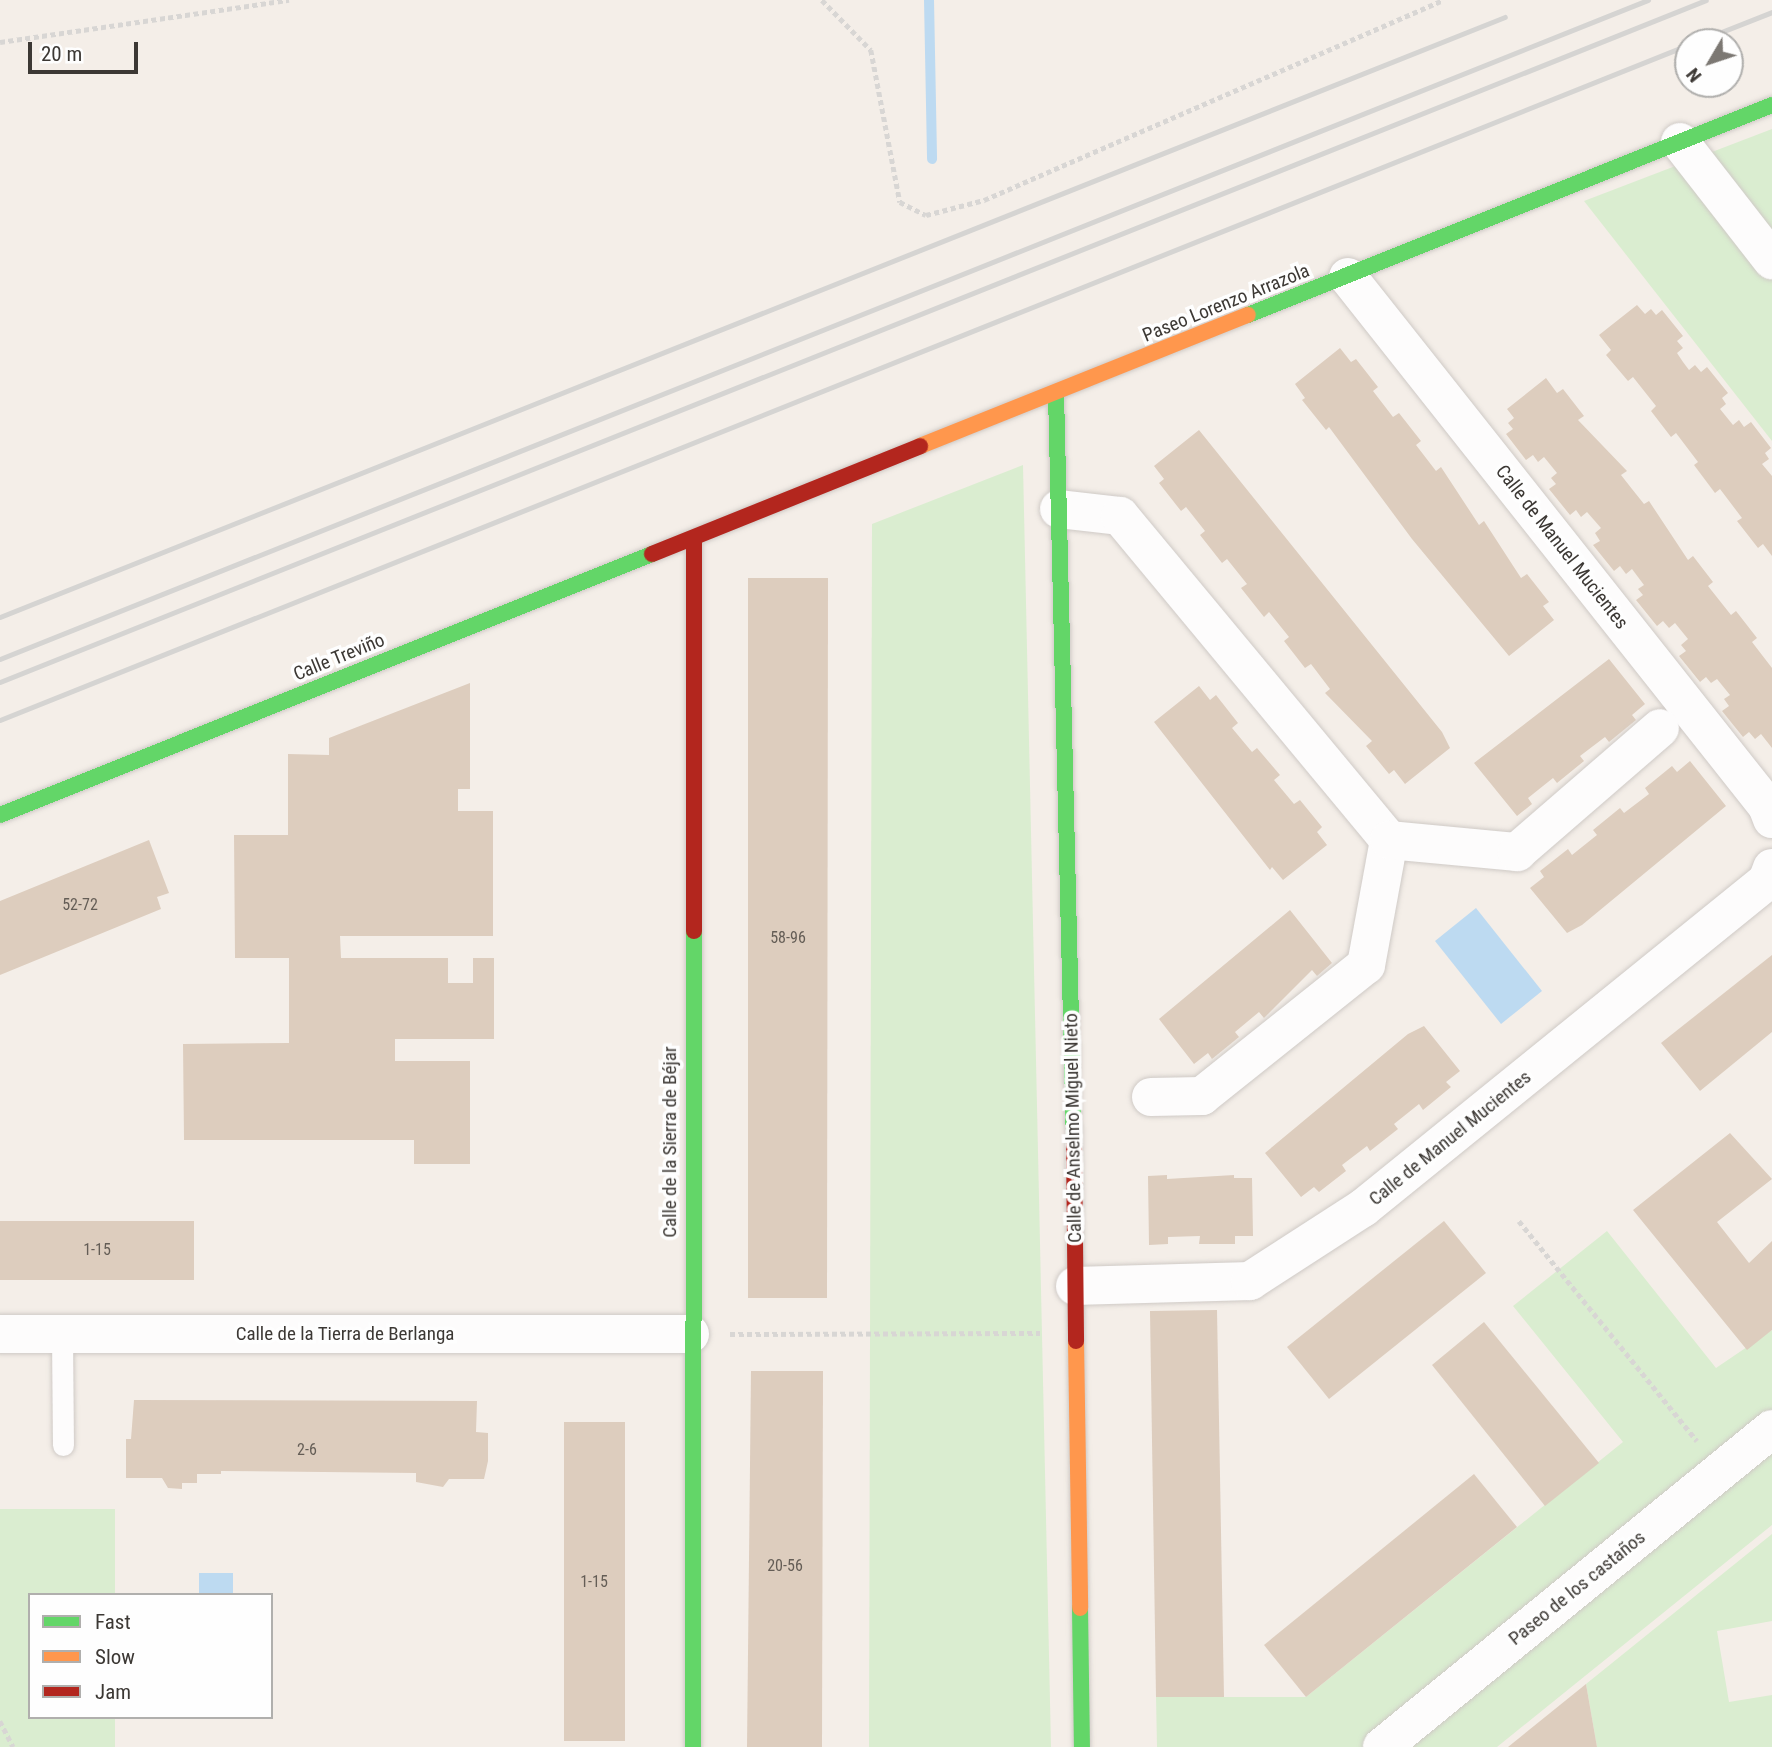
<!DOCTYPE html>
<html>
<head>
<meta charset="utf-8">
<style>
	body { margin:0 }
	#map { position:relative; width:1772px; height:1747px; overflow:hidden; background:#f4eee8; font-family:"Roboto Condensed",sans-serif }
	div>[style] { position:absolute }
	.green>* { inset:0; background:#daedd0 }
	.water>* { inset:0; background:#bddaf1 }
	.stream>* { height:10px; margin:-5px; padding:0 5px; transform-origin:5px; border-radius:5px; background:#bddaf1 }
	.building>* { inset:0; background:#ddcdbe }
	.path>* { height:4.5px; margin-top:-2.25px; transform-origin:0; background:repeating-linear-gradient(90deg,#d8d6d4 0 5px,transparent 0 8.5px) }
	.roads { filter:drop-shadow(0 0 2px #cfcac6) drop-shadow(0 0 2px #cfcac6) }
	.lane>* { height:21px; margin:-10.5px; padding:0 10.5px; transform-origin:10.5px; border-radius:10.5px; background:#fdfcfc }
	.street>* { height:38px; margin:-19px; padding:0 19px; transform-origin:19px; border-radius:19px; background:#fdfcfc }
	.fast>* { height:16px; margin:-8px; padding:0 8px; transform-origin:8px; border-radius:8px; background:#63d668 }
	.slow>* { height:16px; margin:-8px; padding:0 8px; transform-origin:8px; border-radius:8px; background:#ff974d }
	.jam>* { height:16px; margin:-8px; padding:0 8px; transform-origin:8px; border-radius:8px; background:#b3261e }
	.rail>* { height:5px; margin:-2.5px; padding:0 2.5px; transform-origin:2.5px; border-radius:2.5px; background:#d5d4d2 }
	span { translate:-50% -50%; white-space:nowrap; text-align:center; line-height:1.15; -webkit-text-stroke:7px #fefefe; paint-order:stroke }
	.number-label { font-size:16px; color:#645d56 }
	.number-label span { -webkit-text-stroke-width:0 }
	.street-label { font-size:19px; color:#3c3834 }
	.legend { position:absolute; left:28px; top:1593px; width:245px; height:126px; box-sizing:border-box; background:#fefefe; border:2px solid #b0afad; margin:0; padding:9px 12px; list-style:none; font-size:21px; color:#3c3834 }
	.legend li { display:flex; align-items:center; gap:14px; height:35px }
	.legend b { width:35px; border:2px solid #b0afad }
	.north { position:absolute; left:1674px; top:28px; width:70px; height:70px; box-sizing:border-box; background:#fefefe; border:2px solid #b0afad; border-radius:50%; rotate:231deg; font-size:19px; font-weight:700; line-height:28px; text-align:center; color:#3c3834 }
	.north::after { content:''; display:block; margin:auto; width:24px; height:32px; background:#7c7873; clip-path:polygon(50% 0,100% 100%,50% 72%,0 100%) }
	.scale { position:absolute; left:28px; top:42px; width:110px; height:32px; box-sizing:border-box; border:4px solid #3c3834; border-top:0; padding-left:9px; font-size:21px; line-height:24px; white-space:nowrap; color:#3c3834; -webkit-text-stroke:5px #fefefe; paint-order:stroke }
</style>
</head>
<body>
<div id="map">
	<div class="green">
		<div style="clip-path:polygon(1772px 129px,1772px 441px,1584px 201px)"></div>
		<div style="clip-path:polygon(1023px 465px,1051px 1747px,869px 1747px,872px 524px)"></div>
		<div style="clip-path:polygon(1607px 1231px,1716px 1368px,1772px 1330px,1772px 1525px,1497px 1747px,1157px 1747px,1156px 1697px,1306px 1697px,1623px 1442px,1513px 1306px)"></div>
		<div style="clip-path:polygon(0 1509px,115px 1509px,115px 1595px,30px 1595px,30px 1717px,115px 1717px,115px 1747px,0 1747px)"></div>
		<div style="clip-path:polygon(1772px 1534px,1772px 1621px,1717px 1631px,1729px 1702px,1772px 1695px,1772px 1747px,1597px 1747px,1586px 1684px)"></div>
	</div>
	<div class="water">
		<div style="clip-path:polygon(1476px 908px,1542px 991px,1501px 1024px,1435px 941px)"></div>
		<div style="clip-path:polygon(199px 1573px,233px 1573px,233px 1595px,199px 1595px)"></div>
	</div>
	<div class="stream">
		<div style="left:929px;top:0;width:159px;rotate:88.9deg"></div>
	</div>
	<div class="building">
		<div style="clip-path:polygon(1637px 305px,1645px 314px,1651px 309px,1656px 315px,1662px 310px,1683px 336px,1677px 341px,1683px 348px,1677px 353px,1683px 362px,1689px 370px,1695px 365px,1701px 372px,1707px 367px,1728px 393px,1722px 398px,1726px 404px,1720px 409px,1733px 425px,1739px 420px,1744px 427px,1751px 422px,1771px 448px,1765px 453px,1769px 459px,1762px 464px,1772px 476px,1772px 556px,1763px 544px,1758px 548px,1737px 521px,1742px 518px,1720px 489px,1715px 493px,1694px 465px,1698px 462px,1676px 433px,1671px 437px,1651px 411px,1656px 406px,1633px 377px,1628px 381px,1606px 355px,1611px 350px,1599px 335px)"></div>
		<div style="clip-path:polygon(1340px 348px,1351px 362px,1356px 359px,1378px 387px,1373px 391px,1393px 417px,1399px 413px,1421px 441px,1416px 445px,1436px 471px,1441px 467px,1479px 525px,1484px 521px,1521px 578px,1527px 574px,1549px 602px,1543px 606px,1554px 620px,1509px 656px,1412px 539px,1329px 427px,1326px 430px,1302px 400px,1305px 398px,1295px 384px)"></div>
		<div style="clip-path:polygon(1546px 378px,1557px 393px,1563px 389px,1584px 416px,1578px 420px,1627px 471px,1621px 475px,1632px 489px,1644px 504px,1649px 501px,1688px 560px,1693px 556px,1713px 582px,1708px 586px,1731px 615px,1736px 611px,1757px 638px,1752px 642px,1772px 668px,1772px 748px,1761px 734px,1755px 739px,1749px 732px,1743px 737px,1722px 711px,1729px 706px,1724px 699px,1730px 695px,1717px 679px,1711px 683px,1706px 677px,1700px 682px,1679px 656px,1686px 651px,1681px 645px,1688px 639px,1675px 623px,1669px 628px,1663px 621px,1657px 626px,1636px 600px,1643px 595px,1638px 589px,1644px 585px,1632px 569px,1626px 574px,1620px 566px,1614px 571px,1593px 545px,1600px 541px,1595px 533px,1601px 528px,1587px 512px,1581px 517px,1576px 510px,1570px 515px,1549px 489px,1556px 484px,1551px 478px,1557px 473px,1544px 457px,1538px 462px,1533px 455px,1526px 460px,1506px 434px,1513px 429px,1508px 423px,1514px 418px,1507px 409px)"></div>
		<div style="clip-path:polygon(1199px 430px,1442px 732px,1450px 748px,1405px 784px,1394px 770px,1389px 774px,1366px 746px,1372px 741px,1325px 693px,1330px 689px,1311px 664px,1305px 668px,1284px 641px,1289px 637px,1269px 612px,1264px 617px,1241px 588px,1247px 584px,1227px 559px,1222px 563px,1200px 535px,1205px 531px,1186px 507px,1181px 511px,1159px 483px,1164px 479px,1154px 466px)"></div>
		<div style="clip-path:polygon(748px 578px,828px 578px,827px 1298px,748px 1298px)"></div>
		<div style="clip-path:polygon(1609px 659px,1645px 704px,1632px 715px,1636px 720px,1609px 742px,1605px 737px,1580px 756px,1584px 761px,1557px 783px,1553px 778px,1528px 798px,1532px 804px,1517px 816px,1474px 763px)"></div>
		<div style="clip-path:polygon(470px 683px,470px 789px,458px 789px,458px 811px,493px 811px,493px 936px,340px 936px,341px 958px,448px 958px,448px 983px,473px 983px,473px 958px,494px 958px,494px 1039px,395px 1039px,395px 1061px,470px 1061px,470px 1164px,414px 1164px,414px 1140px,184px 1140px,183px 1044px,289px 1043px,289px 958px,235px 958px,234px 835px,288px 835px,288px 754px,329px 755px,329px 738px)"></div>
		<div style="clip-path:polygon(1199px 686px,1210px 700px,1216px 695px,1238px 723px,1232px 728px,1252px 752px,1257px 748px,1280px 775px,1274px 780px,1294px 804px,1300px 800px,1322px 827px,1317px 832px,1327px 845px,1283px 880px,1272px 867px,1270px 870px,1154px 722px)"></div>
		<div style="clip-path:polygon(1690px 761px,1726px 806px,1582px 925px,1567px 933px,1530px 888px,1544px 877px,1540px 871px,1568px 849px,1572px 855px,1597px 835px,1593px 830px,1620px 808px,1624px 813px,1649px 794px,1645px 788px,1672px 766px,1677px 772px)"></div>
		<div style="clip-path:polygon(149px 840px,169px 893px,157px 897px,161px 909px,0 975px,0 901px)"></div>
		<div style="clip-path:polygon(1290px 910px,1332px 963px,1317px 976px,1312px 970px,1264px 1018px,1259px 1012px,1235px 1032px,1239px 1037px,1212px 1059px,1208px 1053px,1194px 1064px,1159px 1019px)"></div>
		<div style="clip-path:polygon(1772px 955px,1772px 1032px,1700px 1091px,1661px 1043px)"></div>
		<div style="clip-path:polygon(1424px 1026px,1460px 1071px,1446px 1082px,1451px 1087px,1423px 1110px,1419px 1104px,1394px 1124px,1398px 1129px,1370px 1151px,1367px 1146px,1342px 1165px,1346px 1171px,1319px 1192px,1314px 1187px,1301px 1197px,1265px 1153px,1408px 1034px)"></div>
		<div style="clip-path:polygon(1730px 1133px,1772px 1179px,1717px 1222px,1749px 1263px,1772px 1241px,1772px 1330px,1747px 1350px,1633px 1210px)"></div>
		<div style="clip-path:polygon(1167px 1175px,1167px 1179px,1234px 1175px,1234px 1178px,1252px 1178px,1253px 1236px,1235px 1236px,1235px 1244px,1199px 1244px,1200px 1236px,1168px 1237px,1168px 1244px,1149px 1245px,1148px 1176px)"></div>
		<div style="clip-path:polygon(0 1221px,194px 1221px,194px 1280px,0 1280px)"></div>
		<div style="clip-path:polygon(1444px 1221px,1486px 1273px,1329px 1399px,1287px 1347px)"></div>
		<div style="clip-path:polygon(1217px 1310px,1224px 1697px,1156px 1697px,1150px 1311px)"></div>
		<div style="clip-path:polygon(1484px 1322px,1599px 1463px,1545px 1506px,1432px 1365px)"></div>
		<div style="clip-path:polygon(751px 1371px,823px 1371px,822px 1747px,747px 1747px)"></div>
		<div style="clip-path:polygon(134px 1400px,477px 1401px,476px 1432px,488px 1433px,488px 1461px,484px 1479px,449px 1479px,443px 1487px,416px 1482px,416px 1473px,221px 1471px,221px 1474px,197px 1474px,197px 1483px,182px 1483px,182px 1489px,168px 1488px,162px 1478px,126px 1478px,126px 1439px,131px 1439px)"></div>
		<div style="clip-path:polygon(564px 1422px,625px 1422px,625px 1741px,564px 1741px)"></div>
		<div style="clip-path:polygon(1474px 1474px,1517px 1527px,1306px 1697px,1264px 1645px)"></div>
		<div style="clip-path:polygon(1586px 1684px,1597px 1747px,1508px 1747px)"></div>
	</div>
	<div class="path">
		<div style="left:822px;top:0;width:70px;rotate:45.6deg"></div>
		<div style="left:871px;top:50px;width:155px;rotate:79.2deg"></div>
		<div style="left:900px;top:202px;width:29px;rotate:27deg"></div>
		<div style="left:926px;top:215px;width:60px;rotate:-14.5deg"></div>
		<div style="left:984px;top:200px;width:501px;rotate:-23.54deg"></div>
		<div style="left:0;top:42px;width:292px;rotate:-8.3deg"></div>
		<div style="left:1519px;top:1221px;width:283px;rotate:51deg"></div>
		<div style="left:730px;top:1334px;width:310px;rotate:-0.2deg"></div>
		<div style="left:0;top:1721px;width:29px;rotate:63deg"></div>
	</div>
	<div class="roads">
		<div class="lane">
			<div style="left:62px;top:1334px;width:111px;rotate:89.5deg"></div>
		</div>
		<div class="street">
			<div style="left:1680px;top:142px;width:150px;rotate:52.1deg"></div>
			<div style="left:1348px;top:277px;width:675px;rotate:51.62deg"></div>
			<div style="left:1767px;top:806px;width:14px;rotate:69deg"></div>
			<div style="left:1059px;top:509px;width:61px;rotate:6.5deg"></div>
			<div style="left:1120px;top:516px;width:421px;rotate:50.3deg"></div>
			<div style="left:1389px;top:840px;width:127px;rotate:100.4deg"></div>
			<div style="left:1366px;top:965px;width:210px;rotate:141.4deg"></div>
			<div style="left:1202px;top:1096px;width:51px;rotate:178.9deg"></div>
			<div style="left:1389px;top:840px;width:129px;rotate:5.4deg"></div>
			<div style="left:1517px;top:852px;width:189px;rotate:-40.9deg"></div>
			<div style="left:1075px;top:1286px;width:175px;rotate:-1.6deg"></div>
			<div style="left:1250px;top:1281px;width:135px;rotate:-32.9deg"></div>
			<div style="left:1363px;top:1208px;width:520px;rotate:-38.99deg"></div>
			<div style="left:1767px;top:881px;width:14px;rotate:-69deg"></div>
			<div style="left:0;top:1334px;width:690px"></div>
			<div style="left:1382px;top:1747px;width:503px;rotate:-39.19deg"></div>
		</div>
		<div class="fast">
			<div style="left:1248px;top:315px;width:565px;rotate:-21.84deg"></div>
			<div style="left:1056px;top:393px;width:752px;rotate:88.63deg"></div>
			<div style="left:0;top:815px;width:702px;rotate:-21.82deg"></div>
			<div style="left:1080px;top:1608px;width:139px;rotate:89.2deg"></div>
			<div style="left:693px;top:1747px;width:816px;rotate:-89.93deg"></div>
		</div>
		<div class="slow">
			<div style="left:920px;top:446px;width:353px;rotate:-21.8deg"></div>
			<div style="left:1076px;top:1341px;width:267px;rotate:89.1deg"></div>
		</div>
		<div class="jam">
			<div style="left:652px;top:554px;width:289px;rotate:-21.9deg"></div>
			<div style="left:694px;top:931px;width:393px;rotate:-90deg"></div>
			<div style="left:1074px;top:1145px;width:196px;rotate:89.4deg"></div>
		</div>
	</div>
	<div class="rail">
		<div style="left:1696px;top:42px;width:82px;rotate:-21.5deg"></div>
		<div style="left:0;top:617px;width:1620px;rotate:-21.74deg"></div>
		<div style="left:0;top:659px;width:1775px;rotate:-21.8deg"></div>
		<div style="left:0;top:682px;width:1837px;rotate:-21.79deg"></div>
		<div style="left:0;top:720px;width:1818px;rotate:-21.8deg"></div>
	</div>
	<div class="number-label">
		<span style="left:80px;top:905px">52-72</span>
		<span style="left:788px;top:938px">58-96</span>
		<span style="left:97px;top:1250px">1-15</span>
		<span style="left:307px;top:1450px">2-6</span>
		<span style="left:785px;top:1566px">20-56</span>
		<span style="left:594px;top:1582px">1-15</span>
	</div>
	<div class="street-label">
		<span style="left:1226px;top:303px;rotate:-22deg">Paseo Lorenzo Arrazola</span>
		<span style="left:1562px;top:547px;rotate:52deg">Calle de Manuel Mucientes</span>
		<span style="left:339px;top:657px;rotate:-22deg">Calle Treviño</span>
		<span style="left:1073px;top:1128px;rotate:-91deg">Calle de Anselmo Miguel Nieto</span>
		<span style="left:1450px;top:1138px;rotate:-39deg">Calle de Manuel Mucientes</span>
		<span style="left:670px;top:1142px;rotate:-90deg">Calle de la Sierra de Béjar</span>
		<span style="left:345px;top:1334px">Calle de la Tierra de Berlanga</span>
		<span style="left:1577px;top:1588px;rotate:-39deg">Paseo de los castaños</span>
	</div>
	<ul class="legend">
	<li><b style="height:9px;background:#63d668"></b>Fast</li>
	<li><b style="height:9px;background:#ff974d"></b>Slow</li>
	<li><b style="height:9px;background:#b3261e"></b>Jam</li>
	</ul>
	<div class="north">N</div>
	<div class="scale">20 m</div>
</div>
</body>
</html>
